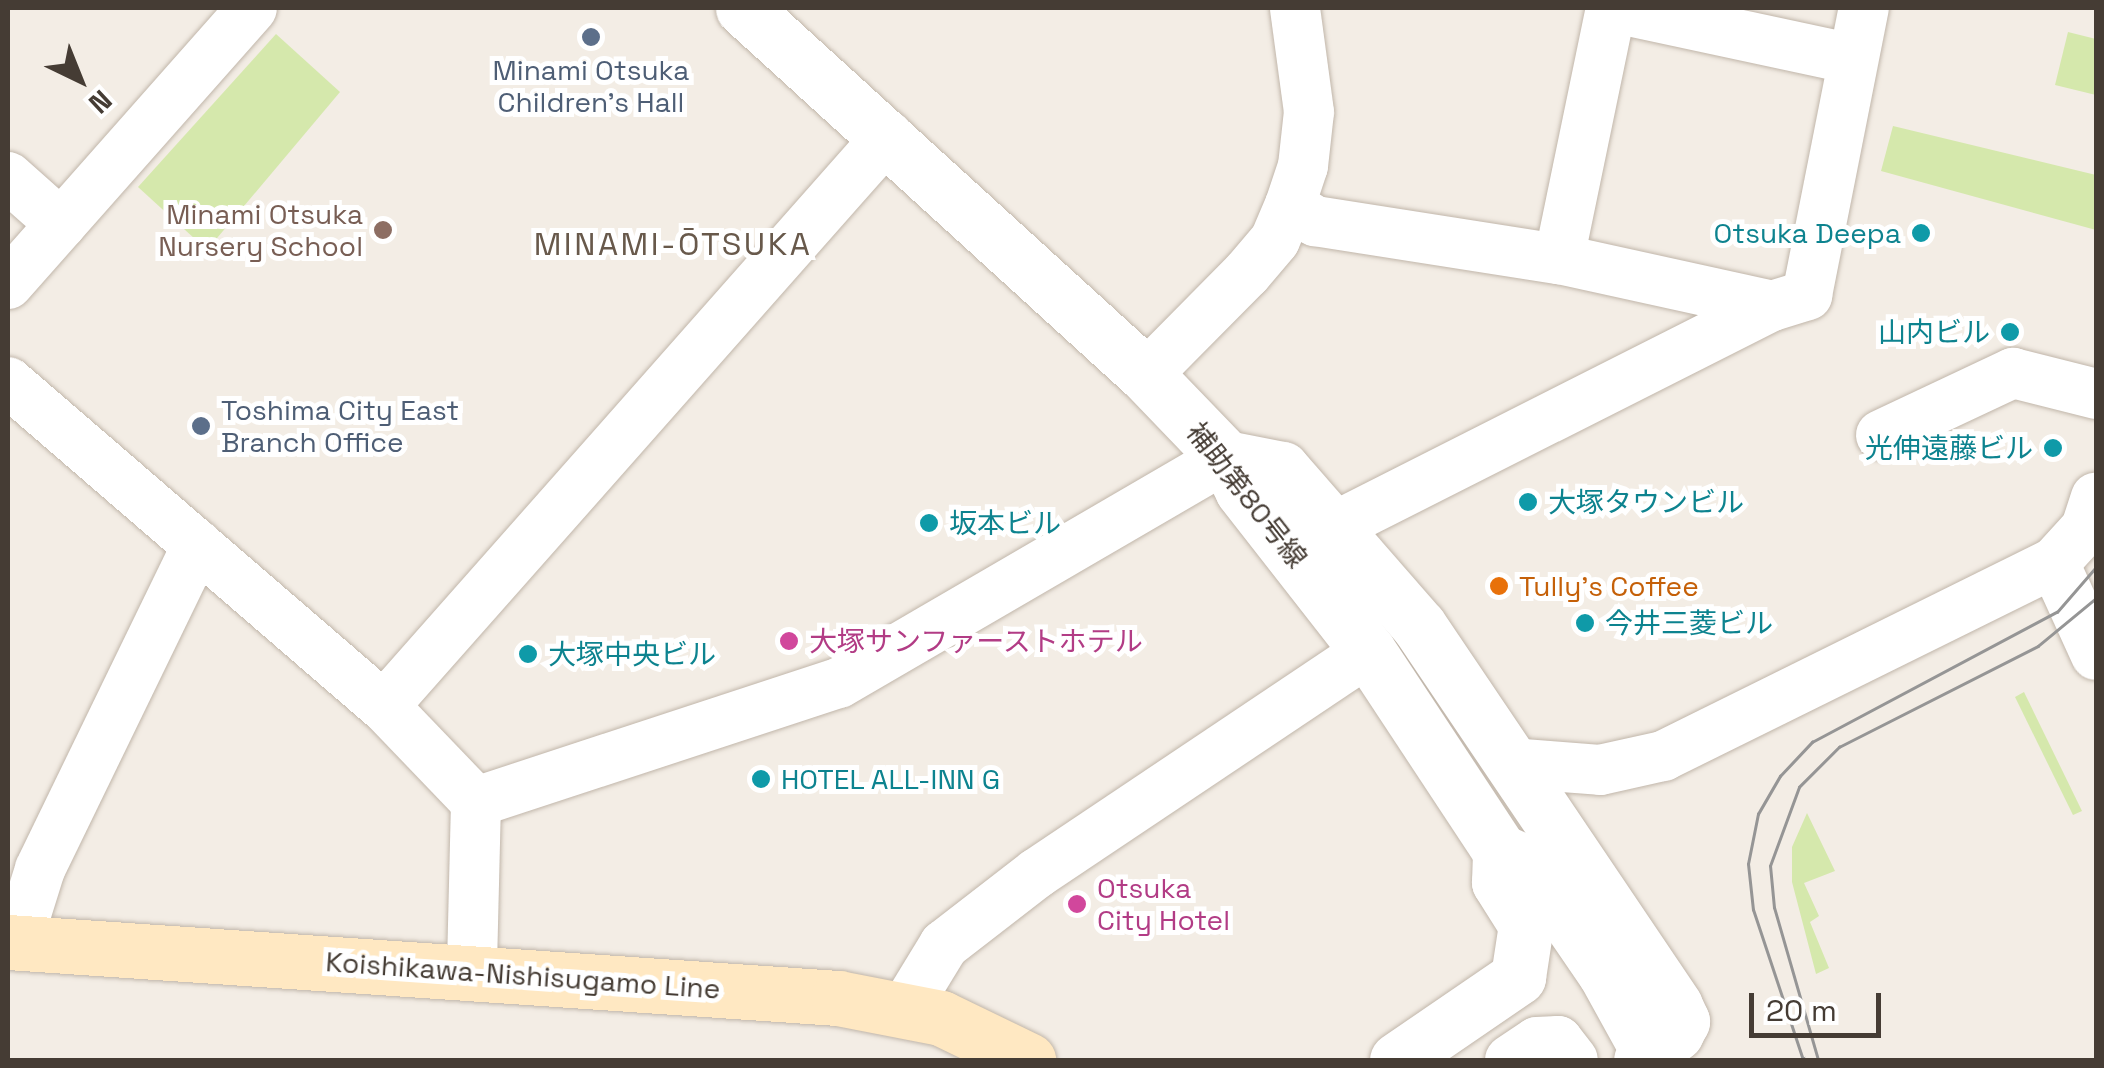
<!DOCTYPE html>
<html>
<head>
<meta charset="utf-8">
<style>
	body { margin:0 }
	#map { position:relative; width:2104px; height:1068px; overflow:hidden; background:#f3ede5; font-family:"Space Grotesk","Noto Sans JP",sans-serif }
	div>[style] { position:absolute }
	.green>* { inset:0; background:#d5e8ac }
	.roads { filter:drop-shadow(0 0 2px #c1b6aa) drop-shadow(0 0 2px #c1b6aa) }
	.minor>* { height:50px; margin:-25px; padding:0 25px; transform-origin:25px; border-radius:25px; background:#fff }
	.tertiary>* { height:55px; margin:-27.5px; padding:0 27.5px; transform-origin:27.5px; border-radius:27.5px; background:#fff }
	.secondary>* { height:55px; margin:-27.5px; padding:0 27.5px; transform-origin:27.5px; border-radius:27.5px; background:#ffe8c2 }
	.tram>* { height:2.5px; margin:-1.25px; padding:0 1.25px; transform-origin:1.25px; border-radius:1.25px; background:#959595 }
	.rail>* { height:8px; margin-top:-4px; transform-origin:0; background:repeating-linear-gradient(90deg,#959595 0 12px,transparent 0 24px) }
	.dots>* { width:28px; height:28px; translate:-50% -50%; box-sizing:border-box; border:5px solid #fff; border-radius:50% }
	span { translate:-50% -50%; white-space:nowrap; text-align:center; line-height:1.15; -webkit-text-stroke:10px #fff; paint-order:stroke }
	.service-label { font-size:28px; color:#4e5e75 }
	.left { translate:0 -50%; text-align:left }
	.education-label { font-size:28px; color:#785e54 }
	.right { translate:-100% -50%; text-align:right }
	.culture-label { font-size:28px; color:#0d838f }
	.street-label { font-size:28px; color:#453c34 }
	.food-label { font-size:28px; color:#c56008 }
	.hotel-label { font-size:28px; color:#b23c85 }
	.quarter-label { font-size:32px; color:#68594b; letter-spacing:2.5px }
	.frame { position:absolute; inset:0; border:10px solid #453c34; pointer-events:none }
	.north { position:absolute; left:30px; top:30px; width:100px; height:100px; -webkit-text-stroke:8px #fff; paint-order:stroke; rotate:137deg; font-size:28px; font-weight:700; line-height:40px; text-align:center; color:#453c34 }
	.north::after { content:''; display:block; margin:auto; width:35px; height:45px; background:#453c34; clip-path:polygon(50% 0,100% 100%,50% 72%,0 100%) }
	.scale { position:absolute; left:1749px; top:993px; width:132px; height:45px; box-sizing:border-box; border:5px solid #453c34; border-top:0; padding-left:12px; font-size:30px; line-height:35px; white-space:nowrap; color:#453c34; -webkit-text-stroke:8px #fff; paint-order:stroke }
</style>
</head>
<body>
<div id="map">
	<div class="green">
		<div style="clip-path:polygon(2068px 32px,2096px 39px,2096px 95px,2055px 85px)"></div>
		<div style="clip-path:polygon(276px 34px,340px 92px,207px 250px,138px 187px)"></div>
		<div style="clip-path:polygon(1893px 126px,2096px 175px,2096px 230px,1881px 171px)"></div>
		<div style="clip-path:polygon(2024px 692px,2082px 811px,2073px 815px,2015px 697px)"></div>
		<div style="clip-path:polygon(1807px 813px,1835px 871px,1804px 883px,1819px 916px,1810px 922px,1829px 968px,1816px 974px,1792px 882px,1792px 847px)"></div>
	</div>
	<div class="roads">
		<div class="minor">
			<div style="left:1615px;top:8px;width:242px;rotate:12.1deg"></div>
			<div style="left:8px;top:177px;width:71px;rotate:41.6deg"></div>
			<div style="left:1290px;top:205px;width:30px;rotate:33deg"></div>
			<div style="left:1315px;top:221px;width:247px;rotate:8.9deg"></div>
			<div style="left:1559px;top:259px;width:218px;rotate:12.4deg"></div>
			<div style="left:1559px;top:259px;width:256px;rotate:-78.3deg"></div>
			<div style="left:8px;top:284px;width:368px;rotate:-48.5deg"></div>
			<div style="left:1146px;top:375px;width:144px;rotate:-45.3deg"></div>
			<div style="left:1247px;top:273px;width:43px;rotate:-49.7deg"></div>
			<div style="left:1275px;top:240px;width:38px;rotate:-67deg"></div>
			<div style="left:1290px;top:205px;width:41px;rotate:-71.6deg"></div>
			<div style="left:1303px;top:166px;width:54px;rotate:-83.7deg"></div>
			<div style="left:1309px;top:112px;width:105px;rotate:-97.7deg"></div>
			<div style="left:8px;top:382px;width:496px;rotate:40.8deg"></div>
			<div style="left:384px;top:706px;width:133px;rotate:46.2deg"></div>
			<div style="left:476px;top:802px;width:167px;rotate:91.4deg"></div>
			<div style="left:1881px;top:435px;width:146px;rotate:-25.2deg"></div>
			<div style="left:2013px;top:373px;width:86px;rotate:14.2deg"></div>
			<div style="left:1338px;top:525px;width:486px;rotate:-26.8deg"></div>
			<div style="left:1772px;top:306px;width:37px;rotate:-17deg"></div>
			<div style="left:1807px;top:295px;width:293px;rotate:-78.8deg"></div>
			<div style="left:2054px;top:563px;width:101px;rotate:65.5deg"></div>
			<div style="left:384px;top:706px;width:761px;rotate:-48.52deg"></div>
			<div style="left:1510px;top:763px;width:90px;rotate:4.4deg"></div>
			<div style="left:1600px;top:770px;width:65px;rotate:-12.5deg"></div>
			<div style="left:1663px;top:756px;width:436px;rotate:-26.3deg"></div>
			<div style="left:2054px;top:563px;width:47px;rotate:-47.6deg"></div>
			<div style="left:2086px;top:528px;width:32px;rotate:-72deg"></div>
			<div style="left:476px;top:802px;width:382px;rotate:-18.2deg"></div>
			<div style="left:839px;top:683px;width:448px;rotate:-30.2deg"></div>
			<div style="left:17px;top:943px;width:77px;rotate:-72.7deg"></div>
			<div style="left:40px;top:869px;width:360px;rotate:-64.1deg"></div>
			<div style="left:905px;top:1009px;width:75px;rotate:-58.6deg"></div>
			<div style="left:944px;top:945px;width:118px;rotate:-37.7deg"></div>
			<div style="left:1037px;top:873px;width:399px;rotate:-33.8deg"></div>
			<div style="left:1510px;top:1060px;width:32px;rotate:-34deg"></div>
			<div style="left:1537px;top:1042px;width:21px;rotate:-3deg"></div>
			<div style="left:1558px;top:1041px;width:24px;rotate:52deg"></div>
		</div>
		<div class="tertiary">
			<div style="left:743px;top:8px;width:545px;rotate:42.32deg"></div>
			<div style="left:1146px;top:375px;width:115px;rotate:46.1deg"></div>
			<div style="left:1226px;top:458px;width:36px;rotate:63deg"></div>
			<div style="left:1242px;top:490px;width:204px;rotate:52deg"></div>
			<div style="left:1368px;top:651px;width:240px;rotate:56.6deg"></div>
			<div style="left:1500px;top:851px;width:34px;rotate:24deg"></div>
			<div style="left:1531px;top:865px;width:131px;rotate:55.6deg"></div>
			<div style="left:1605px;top:973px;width:99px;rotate:61.1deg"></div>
			<div style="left:1226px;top:458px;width:57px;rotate:11.1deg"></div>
			<div style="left:1282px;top:469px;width:208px;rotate:48.9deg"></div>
			<div style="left:1419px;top:626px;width:458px;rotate:56deg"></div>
			<div style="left:1675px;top:1006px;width:17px;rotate:65deg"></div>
			<div style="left:1682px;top:1021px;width:13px;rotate:117deg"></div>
			<div style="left:1676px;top:1033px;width:44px;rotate:142.4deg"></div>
			<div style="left:1397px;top:1060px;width:147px;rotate:-34.4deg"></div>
			<div style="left:1518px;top:977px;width:53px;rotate:-81.3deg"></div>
			<div style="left:1526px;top:925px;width:51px;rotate:-122.1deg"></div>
			<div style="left:1499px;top:882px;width:25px;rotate:-88deg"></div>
		</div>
		<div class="secondary">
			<div style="left:8px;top:942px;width:832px;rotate:3.86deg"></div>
			<div style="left:838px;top:998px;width:105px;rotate:11deg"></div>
			<div style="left:941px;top:1018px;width:97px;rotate:25.8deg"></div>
		</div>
	</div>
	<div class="tram">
		<div style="left:1803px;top:1060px;width:158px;rotate:-108.4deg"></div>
		<div style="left:1753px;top:910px;width:46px;rotate:-96.2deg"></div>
		<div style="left:1748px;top:864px;width:51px;rotate:-78.7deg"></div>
		<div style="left:1758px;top:814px;width:44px;rotate:-59.9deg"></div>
		<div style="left:1780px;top:776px;width:47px;rotate:-46.7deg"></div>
		<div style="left:1812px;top:742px;width:277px;rotate:-28deg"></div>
		<div style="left:2057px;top:612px;width:60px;rotate:-49.1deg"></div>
		<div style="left:1818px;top:1060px;width:158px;rotate:-106.1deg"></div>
		<div style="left:1774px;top:908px;width:42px;rotate:-95.4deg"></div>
		<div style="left:1770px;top:866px;width:84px;rotate:-69.8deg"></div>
		<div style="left:1799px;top:787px;width:57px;rotate:-45deg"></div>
		<div style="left:1839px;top:747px;width:223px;rotate:-26.9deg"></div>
		<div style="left:2038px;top:646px;width:75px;rotate:-39.6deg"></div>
	</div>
	<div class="rail">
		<div style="left:1802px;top:1059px;width:1px;rotate:45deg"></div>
	</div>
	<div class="dots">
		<div style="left:591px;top:37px;background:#5c6f8a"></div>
		<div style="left:383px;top:230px;background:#8d6e63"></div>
		<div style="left:1921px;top:233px;background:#0f9aa8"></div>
		<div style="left:2010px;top:332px;background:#0f9aa8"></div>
		<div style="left:201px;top:426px;background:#5c6f8a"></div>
		<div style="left:2053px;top:448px;background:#0f9aa8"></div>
		<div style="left:1528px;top:502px;background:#0f9aa8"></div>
		<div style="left:929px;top:523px;background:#0f9aa8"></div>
		<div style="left:1499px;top:586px;background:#e8710a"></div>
		<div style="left:1585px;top:623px;background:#0f9aa8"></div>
		<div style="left:789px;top:641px;background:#d1479c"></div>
		<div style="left:528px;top:654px;background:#0f9aa8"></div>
		<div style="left:761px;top:779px;background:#0f9aa8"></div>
		<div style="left:1077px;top:904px;background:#d1479c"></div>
	</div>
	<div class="service-label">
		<span style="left:591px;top:86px">Minami Otsuka<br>Children's Hall</span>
		<span class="left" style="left:221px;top:426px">Toshima City East<br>Branch Office</span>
	</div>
	<div class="education-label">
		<span class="right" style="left:363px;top:230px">Minami Otsuka<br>Nursery School</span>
	</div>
	<div class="culture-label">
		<span class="right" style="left:1901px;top:233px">Otsuka Deepa</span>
		<span class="right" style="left:1990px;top:332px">山内ビル</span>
		<span class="right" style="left:2033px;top:448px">光伸遠藤ビル</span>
		<span class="left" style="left:1548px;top:502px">大塚タウンビル</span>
		<span class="left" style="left:949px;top:523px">坂本ビル</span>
		<span class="left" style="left:1605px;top:623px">今井三菱ビル</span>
		<span class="left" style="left:548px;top:654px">大塚中央ビル</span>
		<span class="left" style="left:781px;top:779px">HOTEL ALL-INN G</span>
	</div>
	<div class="street-label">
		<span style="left:1247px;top:495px;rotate:52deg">補助第80号線</span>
		<span style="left:523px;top:975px;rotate:4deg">Koishikawa-Nishisugamo Line</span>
	</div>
	<div class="food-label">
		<span class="left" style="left:1519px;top:586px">Tully's Coffee</span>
	</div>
	<div class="hotel-label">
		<span class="left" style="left:809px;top:641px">大塚サンファーストホテル</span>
		<span class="left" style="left:1097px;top:904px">Otsuka<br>City Hotel</span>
	</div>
	<div class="quarter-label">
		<span style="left:673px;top:244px">MINAMI-ŌTSUKA</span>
	</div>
	<div class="frame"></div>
	<div class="north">N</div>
	<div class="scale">20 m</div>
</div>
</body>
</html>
